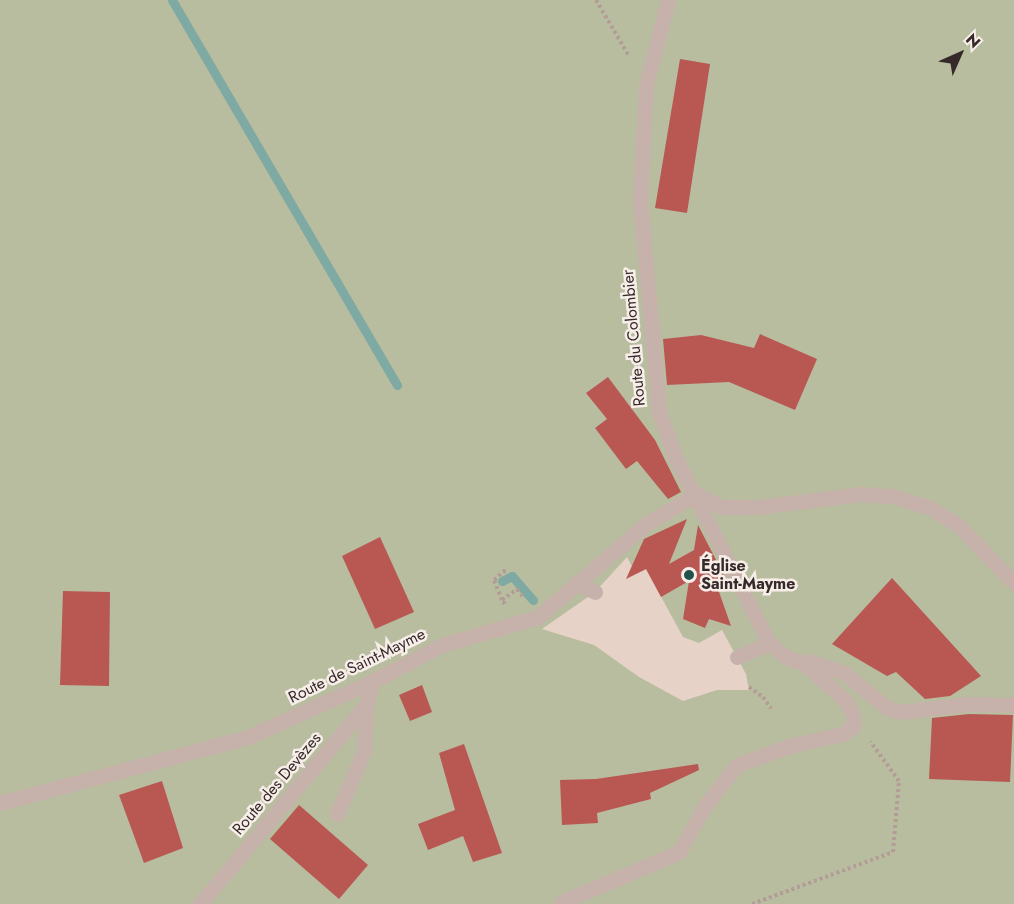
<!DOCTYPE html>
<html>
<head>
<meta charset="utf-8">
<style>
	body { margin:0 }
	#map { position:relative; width:1014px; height:904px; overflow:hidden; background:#efe3dd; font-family:Jost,sans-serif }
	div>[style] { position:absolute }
	.green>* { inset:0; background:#b8bd9f }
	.plaza>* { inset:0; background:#e6d2c6 }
	.stream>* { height:9px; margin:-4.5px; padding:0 4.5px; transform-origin:4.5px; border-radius:4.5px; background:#7fa9a3 }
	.building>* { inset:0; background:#b95852 }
	.path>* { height:4px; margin-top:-2px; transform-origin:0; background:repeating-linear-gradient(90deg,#b29c95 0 3px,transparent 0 6px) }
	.minor>* { height:15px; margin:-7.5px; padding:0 7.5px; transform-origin:7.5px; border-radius:7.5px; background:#c6b2aa }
	.dots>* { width:16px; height:16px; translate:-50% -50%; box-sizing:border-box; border:3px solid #f8eee9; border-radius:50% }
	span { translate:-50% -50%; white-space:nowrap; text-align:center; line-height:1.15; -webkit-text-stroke:5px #f8eee9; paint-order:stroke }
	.street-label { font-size:16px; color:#352a29 }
	.poi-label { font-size:16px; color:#352a29; font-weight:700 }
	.left { translate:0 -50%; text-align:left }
	.north { position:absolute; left:930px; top:24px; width:60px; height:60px; -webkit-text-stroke:4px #f8eee9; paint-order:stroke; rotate:45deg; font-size:16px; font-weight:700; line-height:24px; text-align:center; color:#352a29 }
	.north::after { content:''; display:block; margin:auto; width:21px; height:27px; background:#352a29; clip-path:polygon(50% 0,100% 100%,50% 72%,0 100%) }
</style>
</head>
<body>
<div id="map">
	<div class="green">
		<div style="clip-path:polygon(0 0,1014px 0,1014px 904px,0 904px)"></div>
	</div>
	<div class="plaza">
		<div style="clip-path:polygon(627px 557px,636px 574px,646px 569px,683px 637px,699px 643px,722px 630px,746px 674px,749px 690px,717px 690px,683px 701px,639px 677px,594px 645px,542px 629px,595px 592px)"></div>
	</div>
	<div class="stream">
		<div style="left:172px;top:0;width:446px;rotate:59.7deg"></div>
		<div style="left:502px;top:581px;width:11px;rotate:-27deg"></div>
		<div style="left:512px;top:576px;width:32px;rotate:49deg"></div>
	</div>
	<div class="building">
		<div style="clip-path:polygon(680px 59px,710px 64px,687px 213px,655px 208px)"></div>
		<div style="clip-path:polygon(760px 334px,817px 359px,795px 410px,729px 382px,667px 385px,663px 339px,701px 335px,754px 348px)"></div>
		<div style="clip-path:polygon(608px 377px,655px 440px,681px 492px,668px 499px,637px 461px,626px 469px,595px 428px,607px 419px,586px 393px)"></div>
		<div style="clip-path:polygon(687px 519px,669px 564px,694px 550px,698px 525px,728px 583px,718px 589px,731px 626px,709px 619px,705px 628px,683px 619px,689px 581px,661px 597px,646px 569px,626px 579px,644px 539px)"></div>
		<div style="clip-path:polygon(380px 537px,414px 612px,375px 629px,342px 556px)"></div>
		<div style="clip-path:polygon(892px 578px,981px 676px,950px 696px,925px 699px,896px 672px,887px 676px,832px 644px)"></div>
		<div style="clip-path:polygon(63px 591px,110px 592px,109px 686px,60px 685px)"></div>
		<div style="clip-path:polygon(422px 685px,432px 712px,410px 721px,399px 695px)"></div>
		<div style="clip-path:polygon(969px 714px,1013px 715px,1010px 782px,929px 779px,932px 718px)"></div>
		<div style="clip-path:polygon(464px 744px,502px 853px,473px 862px,463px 836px,428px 850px,418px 824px,455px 810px,439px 753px)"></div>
		<div style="clip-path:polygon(698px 764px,699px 770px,650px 793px,651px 799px,597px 813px,598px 823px,562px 825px,560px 780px,596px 779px)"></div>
		<div style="clip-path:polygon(162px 781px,183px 848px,144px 863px,119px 795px)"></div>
		<div style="clip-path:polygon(299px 805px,368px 865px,339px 899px,270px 839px)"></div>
	</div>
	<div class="path">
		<div style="left:596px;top:0;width:65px;rotate:59.5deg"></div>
		<div style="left:502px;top:600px;width:22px;rotate:-112deg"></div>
		<div style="left:494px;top:580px;width:18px;rotate:-41deg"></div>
		<div style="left:505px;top:604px;width:5px;rotate:-127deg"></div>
		<div style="left:502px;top:600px;width:19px;rotate:-36deg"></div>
		<div style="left:517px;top:589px;width:11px;rotate:52deg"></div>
		<div style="left:749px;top:687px;width:17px;rotate:36deg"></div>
		<div style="left:763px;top:697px;width:14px;rotate:54deg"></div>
		<div style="left:752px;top:904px;width:150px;rotate:-20.2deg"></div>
		<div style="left:893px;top:852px;width:71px;rotate:-85.2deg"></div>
		<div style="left:899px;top:781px;width:49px;rotate:-125.9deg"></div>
	</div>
	<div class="minor">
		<div style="left:696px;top:494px;width:29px;rotate:27deg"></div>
		<div style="left:722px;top:507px;width:35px"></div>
		<div style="left:757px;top:507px;width:105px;rotate:-7.1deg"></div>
		<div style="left:861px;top:494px;width:31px;rotate:4deg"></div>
		<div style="left:892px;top:496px;width:39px;rotate:17deg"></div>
		<div style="left:929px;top:507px;width:34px;rotate:32deg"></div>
		<div style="left:958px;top:525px;width:81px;rotate:46deg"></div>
		<div style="left:576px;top:583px;width:21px;rotate:25deg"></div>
		<div style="left:737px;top:657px;width:35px;rotate:-24deg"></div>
		<div style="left:803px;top:663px;width:6px;rotate:-18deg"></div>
		<div style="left:809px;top:661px;width:39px;rotate:19deg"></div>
		<div style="left:846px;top:674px;width:53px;rotate:39.7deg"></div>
		<div style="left:887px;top:708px;width:14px;rotate:17deg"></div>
		<div style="left:900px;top:712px;width:69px;rotate:-6.6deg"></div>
		<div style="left:969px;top:704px;width:45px;rotate:1.3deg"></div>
		<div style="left:0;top:803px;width:257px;rotate:-14.9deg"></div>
		<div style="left:248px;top:737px;width:137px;rotate:-24.1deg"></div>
		<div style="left:373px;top:681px;width:78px;rotate:-27.6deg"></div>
		<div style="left:442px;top:645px;width:100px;rotate:-16.3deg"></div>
		<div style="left:538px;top:617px;width:143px;rotate:-40.7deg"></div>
		<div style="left:646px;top:524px;width:58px;rotate:-31deg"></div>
		<div style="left:337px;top:814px;width:69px;rotate:-66.8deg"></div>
		<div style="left:364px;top:751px;width:46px;rotate:-87.5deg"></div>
		<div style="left:562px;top:902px;width:127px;rotate:-23.1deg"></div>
		<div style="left:679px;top:852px;width:51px;rotate:-60.9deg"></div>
		<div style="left:704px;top:807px;width:53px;rotate:-51.8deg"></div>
		<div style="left:737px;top:765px;width:55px;rotate:-20.1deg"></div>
		<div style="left:789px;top:746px;width:55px;rotate:-12.5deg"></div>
		<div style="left:843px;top:734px;width:12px;rotate:-35deg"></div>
		<div style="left:853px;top:727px;width:12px;rotate:-90deg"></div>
		<div style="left:853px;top:715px;width:16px;rotate:-117deg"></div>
		<div style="left:846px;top:701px;width:57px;rotate:-138.5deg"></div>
		<div style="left:803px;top:663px;width:18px;rotate:-161deg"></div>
		<div style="left:786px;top:657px;width:22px;rotate:-141deg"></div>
		<div style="left:769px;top:643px;width:206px;rotate:-116.8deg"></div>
		<div style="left:676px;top:459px;width:50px;rotate:-109.9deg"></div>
		<div style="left:659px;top:412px;width:213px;rotate:-95.1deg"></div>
		<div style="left:640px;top:200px;width:115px;rotate:-87deg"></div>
		<div style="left:646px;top:85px;width:88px;rotate:-75.5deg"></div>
		<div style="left:200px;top:904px;width:259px;rotate:-50.2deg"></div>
		<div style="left:366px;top:705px;width:25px;rotate:-74deg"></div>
	</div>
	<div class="dots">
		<div style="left:689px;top:575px;background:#23524c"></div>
	</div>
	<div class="street-label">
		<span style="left:634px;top:338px;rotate:-95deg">Route du Colombier</span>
		<span style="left:357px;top:666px;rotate:-26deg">Route de Saint-Mayme</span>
		<span style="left:277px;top:784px;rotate:-50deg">Route des Devèzes</span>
	</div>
	<div class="poi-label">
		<span class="left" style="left:701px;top:575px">Église<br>Saint-Mayme</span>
	</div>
	<div class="north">N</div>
</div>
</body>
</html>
